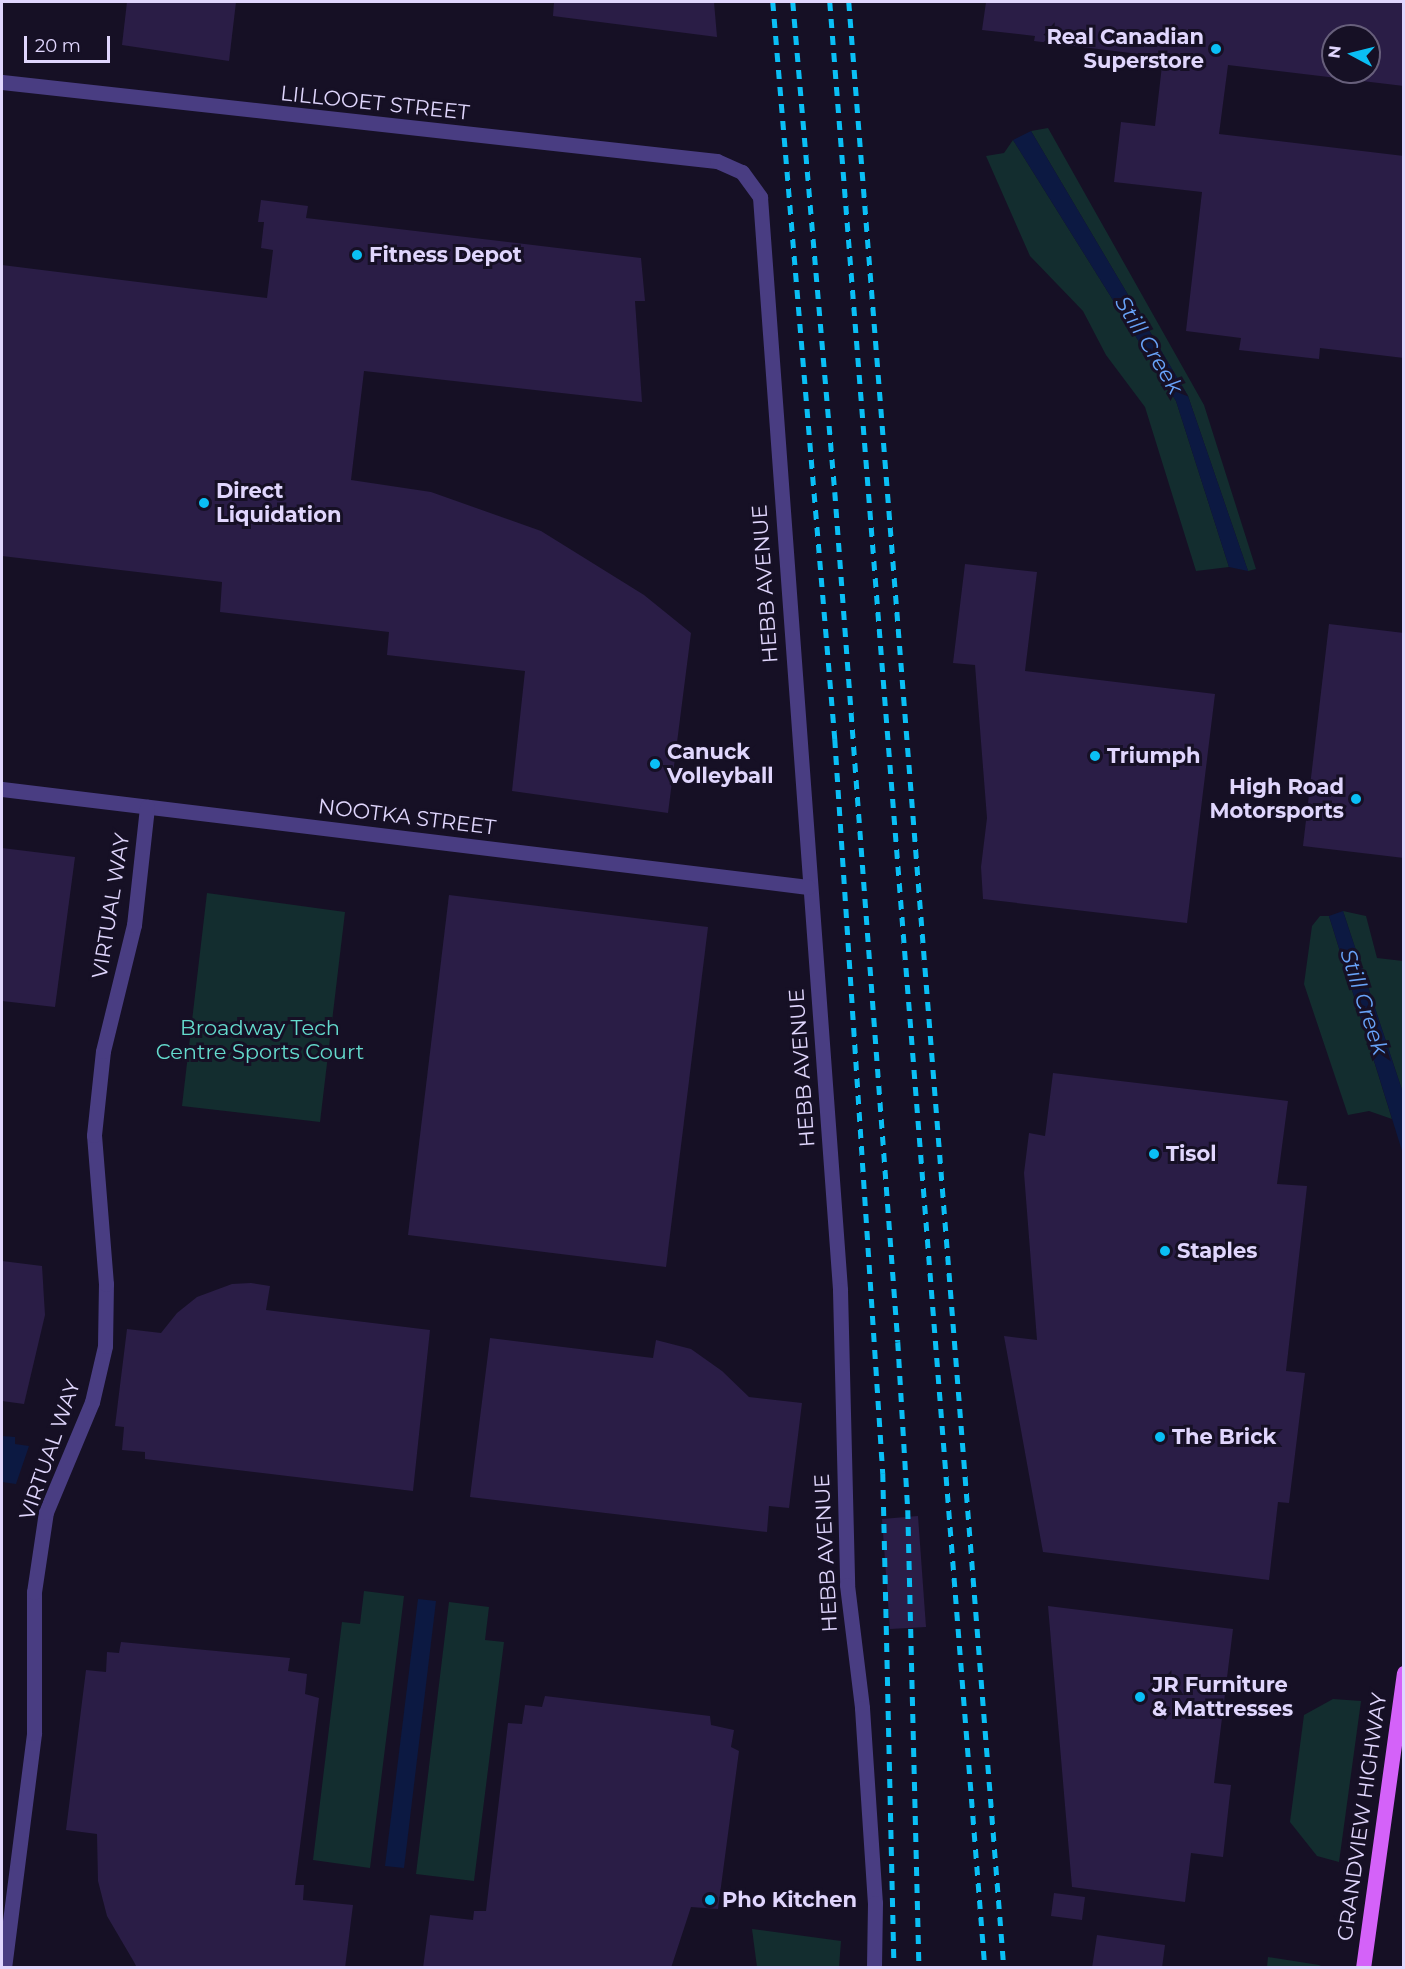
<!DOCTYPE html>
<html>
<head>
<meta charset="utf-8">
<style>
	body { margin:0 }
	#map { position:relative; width:1405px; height:1969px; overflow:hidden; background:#161025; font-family:Montserrat,sans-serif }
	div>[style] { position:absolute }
	.green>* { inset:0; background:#132d2f }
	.water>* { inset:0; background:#0c1942 }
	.building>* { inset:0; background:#2a1d46 }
	.minor>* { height:15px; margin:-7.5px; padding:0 7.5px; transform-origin:7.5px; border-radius:7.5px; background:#493d82 }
	.major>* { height:15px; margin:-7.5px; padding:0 7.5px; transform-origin:7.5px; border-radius:7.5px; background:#d462f9 }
	.rail>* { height:4.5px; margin-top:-2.25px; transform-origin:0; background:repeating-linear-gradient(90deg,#0abff5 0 9px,transparent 0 17px) }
	.dots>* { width:16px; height:16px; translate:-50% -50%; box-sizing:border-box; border:3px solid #161025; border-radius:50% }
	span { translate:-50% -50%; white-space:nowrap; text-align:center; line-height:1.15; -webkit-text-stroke:6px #161025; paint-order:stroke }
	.poi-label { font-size:21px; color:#e0d6fd; font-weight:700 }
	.right { translate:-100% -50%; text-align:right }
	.left { translate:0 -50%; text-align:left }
	.street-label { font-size:21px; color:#e0d6fd }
	.park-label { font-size:21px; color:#64dbcd }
	.water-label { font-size:22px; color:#68a3f9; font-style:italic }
	.frame { position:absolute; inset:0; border:3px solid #e0d6fd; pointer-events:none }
	.north { position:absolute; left:1321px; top:24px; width:60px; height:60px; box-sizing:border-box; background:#161025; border:2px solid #675f7b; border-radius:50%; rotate:277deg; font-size:16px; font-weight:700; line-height:24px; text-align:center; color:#e0d6fd }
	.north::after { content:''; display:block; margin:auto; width:21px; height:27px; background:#0abff5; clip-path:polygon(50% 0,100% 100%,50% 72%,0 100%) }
	.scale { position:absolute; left:24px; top:36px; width:86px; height:27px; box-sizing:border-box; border:3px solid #e0d6fd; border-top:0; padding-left:8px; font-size:18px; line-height:21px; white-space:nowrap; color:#e0d6fd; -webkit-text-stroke:4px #161025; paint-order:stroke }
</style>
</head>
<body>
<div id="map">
	<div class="green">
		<div style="clip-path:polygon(1048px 128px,1204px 405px,1256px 569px,1248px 571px,1188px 396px,1031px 131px)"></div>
		<div style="clip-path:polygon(1013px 140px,1176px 401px,1229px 567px,1196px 571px,1145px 407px,1106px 355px,1083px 311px,1030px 256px,986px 156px,1004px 153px)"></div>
		<div style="clip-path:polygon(207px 893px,345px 912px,320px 1122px,182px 1106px)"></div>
		<div style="clip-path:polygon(1343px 911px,1366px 916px,1377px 958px,1403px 961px,1403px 1093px)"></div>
		<div style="clip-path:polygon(1320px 916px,1329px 916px,1392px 1119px,1369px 1111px,1348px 1115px,1304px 984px,1312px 926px)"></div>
		<div style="clip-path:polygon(364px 1591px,404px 1596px,370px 1868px,313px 1860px,342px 1622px,360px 1624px)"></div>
		<div style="clip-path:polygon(449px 1602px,489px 1607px,485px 1640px,504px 1642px,474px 1881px,416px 1874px)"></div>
		<div style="clip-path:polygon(1333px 1699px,1361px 1701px,1339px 1862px,1317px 1856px,1290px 1822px,1304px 1715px)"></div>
		<div style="clip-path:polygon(752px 1929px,841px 1941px,839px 1967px,757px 1967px)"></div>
		<div style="clip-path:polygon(1268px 1957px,1319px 1965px,1323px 1967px,1267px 1967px)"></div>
	</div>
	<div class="water">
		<div style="clip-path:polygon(1031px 131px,1188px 396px,1248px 571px,1229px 567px,1176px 401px,1013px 140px)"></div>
		<div style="clip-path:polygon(1343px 911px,1403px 1093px,1403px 1154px,1329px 916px)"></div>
		<div style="clip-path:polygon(2px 1436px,15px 1437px,15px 1444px,29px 1446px,16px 1484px,2px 1482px)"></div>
		<div style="clip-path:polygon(418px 1599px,436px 1601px,404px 1868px,385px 1866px)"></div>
	</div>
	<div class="building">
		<div style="clip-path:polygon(127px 2px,236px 2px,229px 61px,122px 45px)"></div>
		<div style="clip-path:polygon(554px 2px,714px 2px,717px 37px,553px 16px)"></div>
		<div style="clip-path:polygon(evenodd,986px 2px,1404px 2px,1404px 86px,1228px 65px,1219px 134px,1404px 156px,1404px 358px,1320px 348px,1319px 359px,1239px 350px,1241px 338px,1186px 331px,1202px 192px,1114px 182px,1121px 122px,1155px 126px,1163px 57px,1034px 41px,1035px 36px,982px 30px,986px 2px,1333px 36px,1369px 36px,1369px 72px,1333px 72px,1333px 36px)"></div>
		<div style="clip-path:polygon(261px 200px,308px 206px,306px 218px,641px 258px,645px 301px,635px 301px,642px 402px,364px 371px,351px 480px,431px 492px,541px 531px,644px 595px,691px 633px,668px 813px,512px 791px,525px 671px,387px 655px,389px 632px,220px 612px,222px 582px,2px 556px,2px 265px,267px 298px,273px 250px,261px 248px,264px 222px,258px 222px)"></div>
		<div style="clip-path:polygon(965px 564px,1037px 572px,1025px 671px,1215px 694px,1187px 923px,983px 899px,981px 867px,987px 818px,975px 665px,953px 663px)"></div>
		<div style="clip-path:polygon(1329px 624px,1404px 633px,1404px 858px,1303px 846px)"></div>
		<div style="clip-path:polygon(2px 848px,75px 857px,55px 1007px,2px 1001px)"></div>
		<div style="clip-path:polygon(449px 895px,708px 927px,666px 1267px,408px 1235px)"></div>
		<div style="clip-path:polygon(1053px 1073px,1288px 1101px,1277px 1184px,1307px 1186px,1286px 1371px,1305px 1373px,1289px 1503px,1278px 1502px,1269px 1580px,1043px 1552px,1004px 1336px,1037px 1340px,1024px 1173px,1029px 1133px,1045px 1136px)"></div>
		<div style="clip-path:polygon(2px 1261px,42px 1266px,45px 1315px,24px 1404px,2px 1401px)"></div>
		<div style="clip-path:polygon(251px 1283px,270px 1286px,266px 1310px,430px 1330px,413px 1491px,145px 1459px,145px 1452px,122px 1450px,124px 1427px,115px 1426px,127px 1329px,161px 1333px,177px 1313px,197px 1297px,232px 1284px)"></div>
		<div style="clip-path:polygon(490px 1338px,653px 1358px,656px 1340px,691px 1349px,722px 1371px,749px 1397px,802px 1403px,789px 1508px,769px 1506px,767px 1532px,470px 1497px)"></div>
		<div style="clip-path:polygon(918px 1516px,926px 1627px,890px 1629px,882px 1519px)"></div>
		<div style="clip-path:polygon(1048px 1606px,1233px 1629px,1214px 1783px,1231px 1785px,1223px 1857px,1191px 1853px,1185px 1902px,1072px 1887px)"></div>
		<div style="clip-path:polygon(121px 1642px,290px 1658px,288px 1671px,307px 1674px,305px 1694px,319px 1698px,295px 1885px,304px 1885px,303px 1900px,353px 1905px,345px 1968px,137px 1968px,134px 1962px,107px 1916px,98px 1881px,97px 1834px,66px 1830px,86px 1670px,106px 1672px,107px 1652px,119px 1653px)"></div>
		<div style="clip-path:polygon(545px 1696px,710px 1716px,711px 1725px,734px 1730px,731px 1747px,739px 1751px,718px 1909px,691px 1907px,671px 1968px,423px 1968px,430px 1915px,473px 1920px,474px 1911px,486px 1911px,508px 1723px,522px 1724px,525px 1705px,542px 1707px)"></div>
		<div style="clip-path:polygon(1054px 1893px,1085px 1897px,1082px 1920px,1051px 1916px)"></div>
		<div style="clip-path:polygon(1097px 1935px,1165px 1945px,1162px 1968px,1092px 1968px)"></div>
	</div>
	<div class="minor">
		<div style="left:2px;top:82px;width:719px;rotate:6.31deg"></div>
		<div style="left:717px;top:161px;width:27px;rotate:24deg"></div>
		<div style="left:742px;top:172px;width:31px;rotate:54deg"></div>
		<div style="left:760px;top:197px;width:1096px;rotate:85.81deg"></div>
		<div style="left:840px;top:1290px;width:295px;rotate:88.6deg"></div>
		<div style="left:847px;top:1585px;width:124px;rotate:83deg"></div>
		<div style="left:862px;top:1708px;width:195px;rotate:86.2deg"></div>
		<div style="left:875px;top:1903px;width:65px;rotate:90.9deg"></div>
		<div style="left:2px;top:789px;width:812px;rotate:6.93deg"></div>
		<div style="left:4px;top:1968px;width:237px;rotate:-82.7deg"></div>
		<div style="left:34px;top:1733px;width:141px;rotate:-90deg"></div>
		<div style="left:34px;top:1592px;width:81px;rotate:-81.5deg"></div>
		<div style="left:46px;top:1512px;width:119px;rotate:-67.3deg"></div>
		<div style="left:92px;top:1402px;width:57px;rotate:-76.9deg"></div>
		<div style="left:105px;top:1346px;width:62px;rotate:-89.1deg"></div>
		<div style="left:106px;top:1284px;width:149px;rotate:-94.6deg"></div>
		<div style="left:94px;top:1135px;width:84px;rotate:-83.9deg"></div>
		<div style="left:103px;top:1051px;width:130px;rotate:-76.2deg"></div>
		<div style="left:134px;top:925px;width:119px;rotate:-83.7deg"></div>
	</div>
	<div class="major">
		<div style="left:1363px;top:1968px;width:298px;rotate:-82.1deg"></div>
	</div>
	<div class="rail">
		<div style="left:773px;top:2px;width:740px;rotate:85.19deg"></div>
		<div style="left:835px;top:739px;width:736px;rotate:86.26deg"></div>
		<div style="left:883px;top:1473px;width:495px;rotate:88.7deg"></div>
		<div style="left:793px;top:2px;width:492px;rotate:85.1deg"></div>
		<div style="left:835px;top:492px;width:852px;rotate:85.76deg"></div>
		<div style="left:898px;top:1342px;width:168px;rotate:86.6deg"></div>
		<div style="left:908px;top:1510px;width:458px;rotate:88.6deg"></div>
		<div style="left:830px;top:2px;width:1972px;rotate:85.49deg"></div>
		<div style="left:849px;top:2px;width:1972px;rotate:85.49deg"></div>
	</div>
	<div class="dots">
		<div style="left:1216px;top:49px;background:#0abff5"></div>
		<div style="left:357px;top:255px;background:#0abff5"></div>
		<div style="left:204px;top:503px;background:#0abff5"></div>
		<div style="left:1095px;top:756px;background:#0abff5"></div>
		<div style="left:655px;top:764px;background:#0abff5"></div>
		<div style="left:1356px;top:799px;background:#0abff5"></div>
		<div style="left:1154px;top:1154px;background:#0abff5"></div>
		<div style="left:1165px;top:1251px;background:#0abff5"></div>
		<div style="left:1160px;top:1437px;background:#0abff5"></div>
		<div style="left:1140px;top:1697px;background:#0abff5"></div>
		<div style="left:710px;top:1900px;background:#0abff5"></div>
	</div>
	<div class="poi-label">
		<span class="right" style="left:1204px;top:49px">Real Canadian<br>Superstore</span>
		<span class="left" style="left:369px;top:255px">Fitness Depot</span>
		<span class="left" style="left:216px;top:503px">Direct<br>Liquidation</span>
		<span class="left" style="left:667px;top:764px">Canuck<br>Volleyball</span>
		<span class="left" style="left:1107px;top:756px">Triumph</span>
		<span class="right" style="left:1344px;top:799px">High Road<br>Motorsports</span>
		<span class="left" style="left:1166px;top:1154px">Tisol</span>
		<span class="left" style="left:1177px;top:1251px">Staples</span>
		<span class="left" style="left:1172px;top:1437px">The Brick</span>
		<span class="left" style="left:1152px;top:1697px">JR Furniture<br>&amp; Mattresses</span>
		<span class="left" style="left:722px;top:1900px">Pho Kitchen</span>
	</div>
	<div class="street-label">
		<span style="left:375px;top:103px;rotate:6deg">LILLOOET STREET</span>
		<span style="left:765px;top:584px;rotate:-94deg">HEBB AVENUE</span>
		<span style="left:407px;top:817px;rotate:7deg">NOOTKA STREET</span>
		<span style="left:111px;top:906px;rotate:-81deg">VIRTUAL WAY</span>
		<span style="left:802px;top:1068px;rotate:-94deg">HEBB AVENUE</span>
		<span style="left:50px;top:1450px;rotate:-71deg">VIRTUAL WAY</span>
		<span style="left:826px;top:1553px;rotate:-93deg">HEBB AVENUE</span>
		<span style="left:1362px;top:1817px;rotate:-82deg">GRANDVIEW HIGHWAY</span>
	</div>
	<div class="park-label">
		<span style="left:260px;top:1040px">Broadway Tech<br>Centre Sports Court</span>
	</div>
	<div class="water-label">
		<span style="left:1149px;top:345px;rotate:59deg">Still Creek</span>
		<span style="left:1364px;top:1002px;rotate:72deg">Still Creek</span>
	</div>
	<div class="frame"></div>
	<div class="north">N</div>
	<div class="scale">20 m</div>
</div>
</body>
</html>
